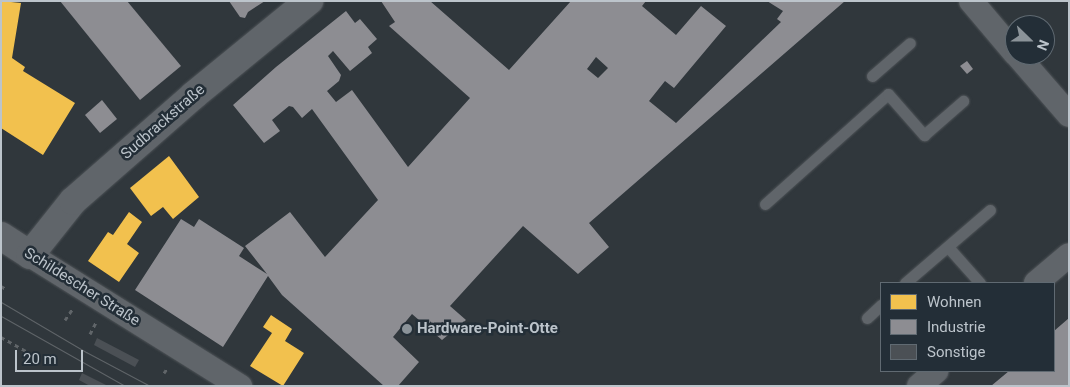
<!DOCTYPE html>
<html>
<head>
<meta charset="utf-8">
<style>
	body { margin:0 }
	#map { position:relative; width:1070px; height:387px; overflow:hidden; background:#30373c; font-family:Roboto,sans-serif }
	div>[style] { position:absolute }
	.homes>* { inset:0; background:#f2c14e }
	.industry>* { inset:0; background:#8d8d92 }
	.building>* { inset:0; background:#4b5055 }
	.path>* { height:3px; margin-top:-1.5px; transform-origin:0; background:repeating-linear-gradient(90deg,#606569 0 4px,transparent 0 8px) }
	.roads { filter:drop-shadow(0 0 1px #4e5357) drop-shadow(0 0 1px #4e5357) }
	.service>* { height:11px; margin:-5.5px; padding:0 5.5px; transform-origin:5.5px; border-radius:5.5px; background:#60656a }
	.minor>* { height:24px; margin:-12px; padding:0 12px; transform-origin:12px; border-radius:12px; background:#60656a }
	.tertiary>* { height:28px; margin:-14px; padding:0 14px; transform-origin:14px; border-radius:14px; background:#60656a }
	.tram>* { height:1px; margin:-0.5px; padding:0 0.5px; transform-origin:0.5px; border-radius:0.5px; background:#5f6468 }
	.dots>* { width:14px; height:14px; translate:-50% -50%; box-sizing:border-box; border:2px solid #232e37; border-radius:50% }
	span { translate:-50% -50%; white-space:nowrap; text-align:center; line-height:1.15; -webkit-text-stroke:5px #232e37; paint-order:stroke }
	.street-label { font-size:15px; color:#bcc4cb }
	.poi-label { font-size:15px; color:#bcc4cb; font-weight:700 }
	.left { translate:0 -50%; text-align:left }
	.frame { position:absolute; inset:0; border:2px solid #bcc4cb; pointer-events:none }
	.legend { position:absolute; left:880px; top:282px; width:175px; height:90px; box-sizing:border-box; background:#232e37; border:1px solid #606a72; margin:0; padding:6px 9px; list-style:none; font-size:15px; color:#bcc4cb }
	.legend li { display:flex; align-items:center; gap:10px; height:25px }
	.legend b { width:25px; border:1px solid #606a72 }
	.north { position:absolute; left:1005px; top:15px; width:50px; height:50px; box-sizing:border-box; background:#232e37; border:1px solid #606a72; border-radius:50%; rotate:112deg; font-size:14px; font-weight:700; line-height:20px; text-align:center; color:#bcc4cb }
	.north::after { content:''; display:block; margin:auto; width:18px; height:22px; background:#8b9399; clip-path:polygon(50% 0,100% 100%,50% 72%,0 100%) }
	.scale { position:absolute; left:15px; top:350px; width:68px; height:22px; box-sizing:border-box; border:2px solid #bcc4cb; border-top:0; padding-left:6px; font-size:15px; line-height:18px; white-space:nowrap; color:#bcc4cb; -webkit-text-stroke:4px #232e37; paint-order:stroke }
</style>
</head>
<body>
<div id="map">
	<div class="homes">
		<div style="clip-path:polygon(1px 1px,21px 3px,12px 58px,25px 67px,23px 71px,75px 103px,43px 155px,1px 128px)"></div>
		<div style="clip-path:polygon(169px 156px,199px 197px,173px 219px,163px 207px,151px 216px,130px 188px)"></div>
		<div style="clip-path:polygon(129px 212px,142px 222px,127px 244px,139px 253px,119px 282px,88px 261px,108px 232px,113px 235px)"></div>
		<div style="clip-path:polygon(271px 315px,292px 329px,285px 341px,304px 353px,283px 386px,250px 366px,272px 333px,263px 327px)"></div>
	</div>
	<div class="industry">
		<div style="clip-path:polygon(60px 1px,127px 1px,181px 66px,140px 100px)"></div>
		<div style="clip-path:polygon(229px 1px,265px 1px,248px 12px,245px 18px,240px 17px)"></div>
		<div style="clip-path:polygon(evenodd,381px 1px,430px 1px,509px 70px,571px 1px,646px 1px,642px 6px,676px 35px,701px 6px,726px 26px,674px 88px,665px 81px,649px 101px,676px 123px,781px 22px,777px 19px,783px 11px,767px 1px,845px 1px,589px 223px,609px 247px,578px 274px,523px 226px,450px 306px,466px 320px,442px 340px,412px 314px,393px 337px,419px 362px,398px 386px,384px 386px,282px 295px,268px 276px,223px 347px,135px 290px,181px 219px,194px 227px,199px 219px,244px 248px,239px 256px,267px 274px,245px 246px,290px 212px,325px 257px,378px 200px,312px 109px,302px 118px,293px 107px,289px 106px,272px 120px,280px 131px,264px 143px,233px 105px,276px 67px,346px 11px,355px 23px,360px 19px,377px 39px,368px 47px,372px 53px,350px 71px,333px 51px,328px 56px,341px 75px,339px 81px,327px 91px,336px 102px,352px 90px,408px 167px,470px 98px,389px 26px,395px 22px,381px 1px,596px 57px,608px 68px,598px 78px,587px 69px,596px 57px)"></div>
		<div style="clip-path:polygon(967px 61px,973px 69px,967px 74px,960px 66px)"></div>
		<div style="clip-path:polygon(102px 100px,117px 119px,100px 133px,85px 115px)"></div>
		<div style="clip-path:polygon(1069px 318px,1069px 386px,991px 386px,1009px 371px,1054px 371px,1054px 331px)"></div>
	</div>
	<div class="building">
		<div style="clip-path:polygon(97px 338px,139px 360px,135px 367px,94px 345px)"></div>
		<div style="clip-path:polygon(82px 373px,108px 386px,90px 386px,79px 380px)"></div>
	</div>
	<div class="path">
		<div style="left:1px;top:286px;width:6px;rotate:31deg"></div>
		<div style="left:65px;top:320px;width:14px;rotate:-56deg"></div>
		<div style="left:90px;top:334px;width:13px;rotate:-63deg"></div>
		<div style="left:1px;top:337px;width:47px;rotate:29.3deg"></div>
		<div style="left:164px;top:373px;width:7px;rotate:-56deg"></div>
	</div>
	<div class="roads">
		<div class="service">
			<div style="left:872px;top:76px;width:50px;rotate:-41deg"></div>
			<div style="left:765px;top:204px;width:165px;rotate:-41.8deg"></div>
			<div style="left:888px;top:94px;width:55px;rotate:48.7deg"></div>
			<div style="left:924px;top:135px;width:52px;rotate:-41.1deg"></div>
			<div style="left:948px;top:247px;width:48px;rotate:48.4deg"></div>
			<div style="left:905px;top:283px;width:112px;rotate:-40.7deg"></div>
			<div style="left:867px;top:318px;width:19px;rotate:-43deg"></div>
		</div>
		<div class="minor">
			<div style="left:971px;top:1px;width:68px;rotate:49.8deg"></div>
			<div style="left:1017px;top:55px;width:79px;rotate:49.1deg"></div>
			<div style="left:30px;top:255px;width:248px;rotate:32deg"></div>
			<div style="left:1036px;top:283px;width:43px;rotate:-40.3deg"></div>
			<div style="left:919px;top:386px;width:23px;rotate:-41deg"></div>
		</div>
		<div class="tertiary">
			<div style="left:1px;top:236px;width:35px;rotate:33deg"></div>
			<div style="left:30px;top:255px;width:69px;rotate:-51.5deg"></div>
			<div style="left:73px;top:201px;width:161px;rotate:-41.2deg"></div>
			<div style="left:194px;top:95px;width:149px;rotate:-39.3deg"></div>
		</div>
	</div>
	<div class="tram">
		<div style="left:1px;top:302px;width:99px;rotate:30.5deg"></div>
		<div style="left:86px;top:352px;width:72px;rotate:28deg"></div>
		<div style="left:1px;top:316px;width:142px;rotate:29.4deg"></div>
	</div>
	<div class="dots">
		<div style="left:407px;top:329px;background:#8b9399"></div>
	</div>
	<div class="street-label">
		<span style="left:163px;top:122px;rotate:-41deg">Sudbrackstraße</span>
		<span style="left:82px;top:287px;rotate:32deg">Schildescher Straße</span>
	</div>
	<div class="poi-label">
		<span class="left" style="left:417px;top:329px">Hardware-Point-Otte</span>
	</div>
	<div class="frame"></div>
	<ul class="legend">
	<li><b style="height:14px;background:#f2c14e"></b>Wohnen</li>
	<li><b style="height:14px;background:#8d8d92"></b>Industrie</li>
	<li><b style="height:14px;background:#4b5055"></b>Sonstige</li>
	</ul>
	<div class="north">N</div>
	<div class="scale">20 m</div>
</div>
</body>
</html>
